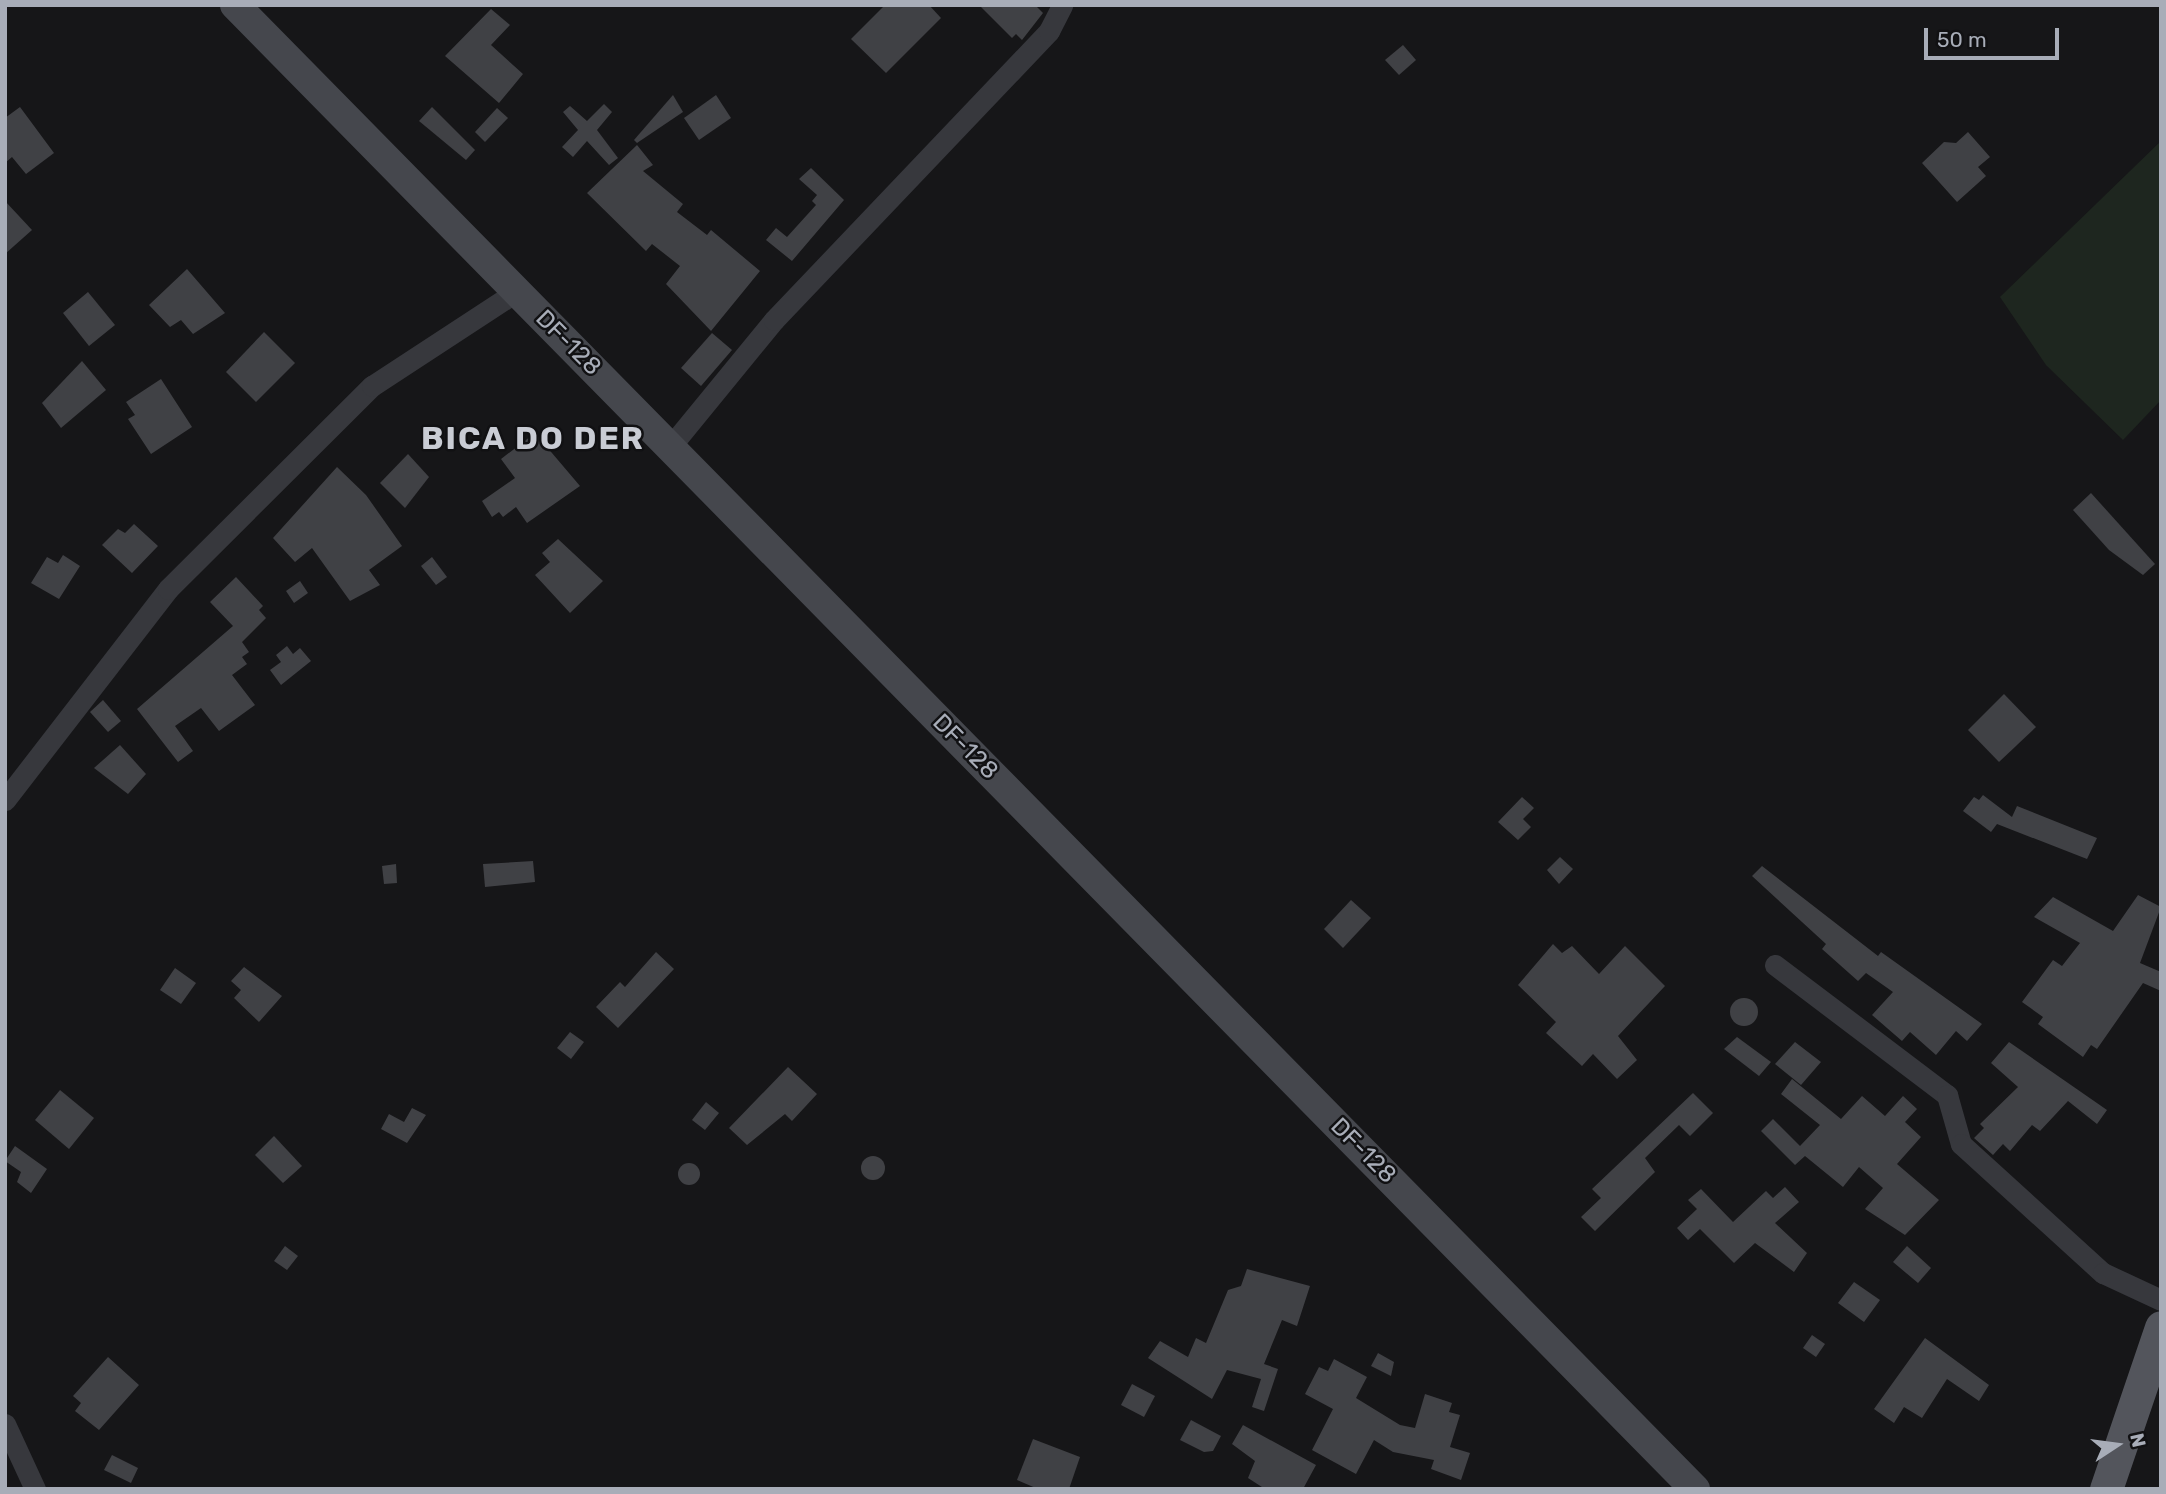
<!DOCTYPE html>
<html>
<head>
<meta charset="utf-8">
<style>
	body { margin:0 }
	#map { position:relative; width:2166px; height:1494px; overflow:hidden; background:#161618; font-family:Rubik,sans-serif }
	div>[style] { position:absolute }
	.green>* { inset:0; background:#1e261f }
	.building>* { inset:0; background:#404145 }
	.round { border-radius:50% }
	.street>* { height:21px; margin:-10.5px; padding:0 10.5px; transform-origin:10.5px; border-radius:10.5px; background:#37383d }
	.secondary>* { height:30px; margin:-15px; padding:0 15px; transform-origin:15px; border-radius:15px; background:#45474d }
	.primary>* { height:33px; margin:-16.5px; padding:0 16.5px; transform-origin:16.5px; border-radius:16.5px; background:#53555c }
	span { translate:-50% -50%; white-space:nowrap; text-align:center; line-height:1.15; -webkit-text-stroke:5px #111113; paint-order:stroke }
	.street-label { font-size:24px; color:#a8adb8 }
	.district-label { font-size:32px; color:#c9ccd4; font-weight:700; letter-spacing:2px }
	.frame { position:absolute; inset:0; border:7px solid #a8adb8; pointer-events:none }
	.north { position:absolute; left:2082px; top:1410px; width:70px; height:70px; -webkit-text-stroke:5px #111113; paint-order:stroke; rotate:77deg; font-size:19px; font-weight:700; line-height:28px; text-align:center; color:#a8adb8 }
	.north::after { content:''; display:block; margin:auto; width:24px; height:32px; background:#a8adb8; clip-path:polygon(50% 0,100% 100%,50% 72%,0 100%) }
	.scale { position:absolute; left:1924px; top:28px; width:135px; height:32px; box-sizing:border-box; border:4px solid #a8adb8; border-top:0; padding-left:9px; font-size:21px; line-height:24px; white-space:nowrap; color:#a8adb8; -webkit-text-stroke:5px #111113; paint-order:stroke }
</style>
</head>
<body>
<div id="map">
	<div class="green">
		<div style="clip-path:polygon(2161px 141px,2161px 400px,2123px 440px,2046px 365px,2000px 297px)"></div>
	</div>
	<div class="building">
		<div style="clip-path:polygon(885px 5px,929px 5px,941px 18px,886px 73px,851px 39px)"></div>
		<div style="clip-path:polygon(979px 5px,1035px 5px,1043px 13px,1022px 40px,1016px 34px,1012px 38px)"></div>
		<div style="clip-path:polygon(491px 9px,510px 25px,491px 45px,523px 74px,499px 103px,445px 56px)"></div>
		<div style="clip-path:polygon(1403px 45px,1416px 60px,1399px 75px,1385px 60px)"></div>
		<div style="clip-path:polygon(673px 95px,683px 112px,637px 143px,634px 140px)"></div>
		<div style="clip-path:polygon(716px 95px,731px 118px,699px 140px,684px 118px)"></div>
		<div style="clip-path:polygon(604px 104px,612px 112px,597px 130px,618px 158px,609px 165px,587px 141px,573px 157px,562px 147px,578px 130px,563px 112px,570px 106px,587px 121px)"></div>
		<div style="clip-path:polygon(20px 107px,54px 153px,26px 174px,12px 157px,5px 163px,5px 118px)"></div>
		<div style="clip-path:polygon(432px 107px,475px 150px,466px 160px,419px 121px)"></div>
		<div style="clip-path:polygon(497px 108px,508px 118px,485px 142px,475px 132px)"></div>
		<div style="clip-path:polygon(1968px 132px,1990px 157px,1978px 167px,1986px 176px,1957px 202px,1922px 163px,1944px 142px,1956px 143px)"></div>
		<div style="clip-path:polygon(637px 145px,653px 165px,643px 171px,683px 204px,677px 212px,707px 235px,711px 230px,760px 271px,711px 331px,666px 284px,680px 266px,652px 244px,646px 251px,587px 193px)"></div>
		<div style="clip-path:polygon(811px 168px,844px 200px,792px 261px,766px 240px,776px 228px,787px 237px,816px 205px,812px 201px,817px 195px,799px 179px)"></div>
		<div style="clip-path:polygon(5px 201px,32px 230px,5px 254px)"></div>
		<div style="clip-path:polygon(187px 269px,225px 313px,193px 334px,181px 320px,170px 327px,149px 305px)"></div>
		<div style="clip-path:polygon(88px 292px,115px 325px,89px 346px,63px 313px)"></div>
		<div style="clip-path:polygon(264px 332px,295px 363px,256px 402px,226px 372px)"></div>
		<div style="clip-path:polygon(712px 333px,732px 350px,701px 386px,681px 368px)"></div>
		<div style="clip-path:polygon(82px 361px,106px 390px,61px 428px,42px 403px)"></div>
		<div style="clip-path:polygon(161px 379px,192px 427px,151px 454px,128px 419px,135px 415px,126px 402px)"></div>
		<div style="clip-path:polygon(535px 433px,580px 486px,527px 523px,516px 507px,503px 517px,499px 512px,492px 517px,482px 501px,515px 478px,501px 459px)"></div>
		<div style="clip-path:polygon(408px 454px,429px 477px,405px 508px,380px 483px)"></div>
		<div style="clip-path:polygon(337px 467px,366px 495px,402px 546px,369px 570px,380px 585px,350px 601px,312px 548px,295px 562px,273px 538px)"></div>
		<div style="clip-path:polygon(2091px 493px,2155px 564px,2143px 575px,2109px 550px,2073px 510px)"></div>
		<div style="clip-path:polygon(134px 524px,158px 546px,132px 573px,102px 545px,118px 529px,125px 533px)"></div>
		<div style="clip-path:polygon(558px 539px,603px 581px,570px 613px,535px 575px,550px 562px,542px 553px)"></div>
		<div style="clip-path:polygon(63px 555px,80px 566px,59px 599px,31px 583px,47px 557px,58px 563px)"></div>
		<div style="clip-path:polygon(432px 557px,447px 577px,436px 585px,421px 566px)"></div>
		<div style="clip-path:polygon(236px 577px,263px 606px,259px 610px,266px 618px,242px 642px,249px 652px,242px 657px,247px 664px,232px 675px,255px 705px,219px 731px,201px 708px,175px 726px,193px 751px,178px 762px,137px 709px,233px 626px,210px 602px)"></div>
		<div style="clip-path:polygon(300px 581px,308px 593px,294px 603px,286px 591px)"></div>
		<div style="clip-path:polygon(287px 646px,293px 654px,300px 648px,311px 661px,281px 685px,270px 670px,281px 662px,276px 655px)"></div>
		<div style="clip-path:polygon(2004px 694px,2036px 727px,1999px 762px,1968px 730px)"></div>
		<div style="clip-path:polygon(103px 700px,121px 721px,108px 732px,90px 712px)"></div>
		<div style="clip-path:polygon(120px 745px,146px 774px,128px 794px,94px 768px)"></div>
		<div style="clip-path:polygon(1983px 795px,2012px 817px,2017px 806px,2097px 838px,2087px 859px,1997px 824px,1991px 832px,1963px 811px,1974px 797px,1979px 800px)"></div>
		<div style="clip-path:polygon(1522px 797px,1534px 808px,1523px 819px,1531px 827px,1518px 840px,1498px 822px)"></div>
		<div style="clip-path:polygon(1560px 857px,1573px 869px,1559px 884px,1547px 870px)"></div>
		<div style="clip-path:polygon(533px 861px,535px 882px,485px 887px,483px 864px)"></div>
		<div style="clip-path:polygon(396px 864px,397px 883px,384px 884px,382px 866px)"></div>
		<div style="clip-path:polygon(1762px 866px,1878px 956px,1881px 952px,1982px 1024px,1967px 1041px,1956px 1031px,1936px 1055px,1910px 1032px,1902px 1041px,1872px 1015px,1893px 992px,1866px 973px,1858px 981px,1822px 949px,1826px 944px,1752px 876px)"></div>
		<div style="clip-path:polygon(2138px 895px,2161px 907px,2140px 963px,2161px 972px,2161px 991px,2143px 983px,2097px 1049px,2091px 1045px,2083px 1057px,2038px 1024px,2043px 1017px,2022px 1002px,2053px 960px,2062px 966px,2080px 943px,2034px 917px,2053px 897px,2113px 931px)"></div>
		<div style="clip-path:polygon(1351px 900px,1371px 918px,1343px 948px,1324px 929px)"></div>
		<div style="clip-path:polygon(1553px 944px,1562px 953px,1572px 946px,1599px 974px,1625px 946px,1665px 986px,1618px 1036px,1637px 1060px,1617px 1079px,1593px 1054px,1582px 1066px,1546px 1033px,1556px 1022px,1518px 985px)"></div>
		<div style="clip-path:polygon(656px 952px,674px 969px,618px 1028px,596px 1007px,620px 982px,625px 987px)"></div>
		<div style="clip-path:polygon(244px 967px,282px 996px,259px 1022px,234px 998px,241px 990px,231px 981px)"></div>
		<div style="clip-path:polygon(175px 968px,196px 983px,181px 1004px,160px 990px)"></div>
		<div class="round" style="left:1730px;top:998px;width:28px;height:28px"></div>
		<div style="clip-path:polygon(570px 1032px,584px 1042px,571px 1059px,557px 1048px)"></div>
		<div style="clip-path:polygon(1737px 1037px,1771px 1062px,1759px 1076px,1724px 1049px)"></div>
		<div style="clip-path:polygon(1795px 1042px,1821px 1062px,1801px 1085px,1775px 1064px)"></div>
		<div style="clip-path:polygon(2009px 1042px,2107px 1110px,2097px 1124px,2068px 1101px,2040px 1131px,2032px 1125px,2010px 1151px,2003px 1144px,1993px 1155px,1974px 1138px,1984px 1128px,1980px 1124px,2018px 1087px,1991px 1063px)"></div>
		<div style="clip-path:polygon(788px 1067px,817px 1094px,792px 1121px,785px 1114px,747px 1145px,729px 1128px)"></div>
		<div style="clip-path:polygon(1792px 1079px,1841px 1119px,1862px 1096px,1885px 1116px,1903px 1096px,1917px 1109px,1905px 1122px,1921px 1137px,1897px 1164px,1939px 1200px,1905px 1235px,1865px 1209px,1883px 1188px,1859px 1167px,1843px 1187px,1805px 1156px,1795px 1165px,1761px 1131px,1773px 1119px,1800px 1146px,1820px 1125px,1781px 1094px)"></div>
		<div style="clip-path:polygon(60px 1090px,94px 1118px,69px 1149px,35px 1120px)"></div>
		<div style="clip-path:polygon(1693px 1093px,1713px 1113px,1690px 1136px,1679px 1125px,1645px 1158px,1655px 1172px,1595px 1231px,1581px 1217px,1601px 1198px,1592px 1189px)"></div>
		<div style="clip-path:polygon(706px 1102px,719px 1113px,705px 1130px,692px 1120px)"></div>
		<div style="clip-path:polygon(412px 1108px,426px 1115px,407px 1143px,381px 1129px,389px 1114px,404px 1122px)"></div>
		<div style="clip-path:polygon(274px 1136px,302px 1166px,283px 1183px,255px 1155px)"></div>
		<div style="clip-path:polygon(15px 1146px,47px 1169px,31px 1193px,17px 1182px,21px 1172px,5px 1161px)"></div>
		<div class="round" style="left:861px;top:1156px;width:24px;height:24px"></div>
		<div class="round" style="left:678px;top:1163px;width:22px;height:22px"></div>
		<div style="clip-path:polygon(1785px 1187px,1799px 1202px,1775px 1223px,1807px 1253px,1794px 1272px,1755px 1243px,1734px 1263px,1700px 1229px,1688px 1240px,1677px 1228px,1697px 1209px,1688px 1200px,1701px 1189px,1733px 1222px,1766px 1191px,1773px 1198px)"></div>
		<div style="clip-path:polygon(285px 1246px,298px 1256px,287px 1270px,274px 1261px)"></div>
		<div style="clip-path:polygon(1907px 1246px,1931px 1268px,1918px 1283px,1893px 1262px)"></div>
		<div style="clip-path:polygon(1247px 1269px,1310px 1286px,1297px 1326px,1282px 1320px,1264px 1364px,1278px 1369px,1264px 1411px,1252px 1407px,1261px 1379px,1227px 1370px,1212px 1399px,1148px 1358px,1160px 1341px,1188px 1357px,1196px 1338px,1206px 1343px,1228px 1290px,1241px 1286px)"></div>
		<div style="clip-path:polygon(1854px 1282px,1880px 1300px,1864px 1322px,1838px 1303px)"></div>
		<div style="clip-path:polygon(1812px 1335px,1825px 1344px,1816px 1357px,1803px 1348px)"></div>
		<div style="clip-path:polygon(1925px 1338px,1989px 1385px,1979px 1401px,1947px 1379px,1922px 1418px,1904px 1407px,1894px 1423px,1874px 1409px)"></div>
		<div style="clip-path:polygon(1378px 1353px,1394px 1362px,1391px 1376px,1371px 1366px)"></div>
		<div style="clip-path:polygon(108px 1357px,139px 1385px,99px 1430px,75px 1411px,81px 1403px,73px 1396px)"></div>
		<div style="clip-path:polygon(1334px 1359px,1367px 1377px,1356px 1398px,1400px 1425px,1415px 1428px,1425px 1394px,1452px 1403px,1449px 1412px,1460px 1415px,1450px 1447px,1470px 1453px,1461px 1480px,1431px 1469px,1434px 1460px,1393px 1452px,1374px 1440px,1356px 1474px,1312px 1450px,1333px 1409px,1305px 1394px,1319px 1367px,1328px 1371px)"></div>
		<div style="clip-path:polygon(1132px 1384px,1155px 1396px,1144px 1417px,1121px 1405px)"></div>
		<div style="clip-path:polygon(1191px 1420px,1221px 1436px,1213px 1451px,1204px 1452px,1180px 1440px)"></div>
		<div style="clip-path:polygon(1243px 1425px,1316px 1465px,1303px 1489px,1265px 1489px,1248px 1478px,1255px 1461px,1232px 1444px)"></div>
		<div style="clip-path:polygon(1033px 1439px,1080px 1457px,1069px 1489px,1038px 1489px,1017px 1480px)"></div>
		<div style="clip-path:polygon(112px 1455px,138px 1468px,131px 1483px,104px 1470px)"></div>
	</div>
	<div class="street">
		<div style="left:670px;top:447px;width:164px;rotate:-50.7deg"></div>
		<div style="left:774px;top:320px;width:399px;rotate:-46.4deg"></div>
		<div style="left:1049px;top:31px;width:29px;rotate:-63deg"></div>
		<div style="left:5px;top:800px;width:267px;rotate:-52.3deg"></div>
		<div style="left:168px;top:589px;width:288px;rotate:-44.9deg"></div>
		<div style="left:372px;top:386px;width:173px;rotate:-33.2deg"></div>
		<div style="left:1775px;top:965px;width:216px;rotate:37.1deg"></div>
		<div style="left:1947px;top:1095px;width:51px;rotate:74.1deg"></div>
		<div style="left:1961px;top:1144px;width:192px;rotate:42.3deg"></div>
		<div style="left:2103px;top:1273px;width:64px;rotate:25deg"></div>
		<div style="left:5px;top:1424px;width:72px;rotate:65.2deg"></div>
	</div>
	<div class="secondary">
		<div style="left:235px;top:5px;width:2082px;rotate:45.47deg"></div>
	</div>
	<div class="primary">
		<div style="left:2106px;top:1489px;width:171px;rotate:-71.2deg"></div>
	</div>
	<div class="street-label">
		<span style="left:568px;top:343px;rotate:45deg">DF-128</span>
		<span style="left:965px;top:747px;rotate:45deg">DF-128</span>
		<span style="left:1363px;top:1151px;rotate:45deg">DF-128</span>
	</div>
	<div class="district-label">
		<span style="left:533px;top:438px">BICA DO DER</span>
	</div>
	<div class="frame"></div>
	<div class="north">N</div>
	<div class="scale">50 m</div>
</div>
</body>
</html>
